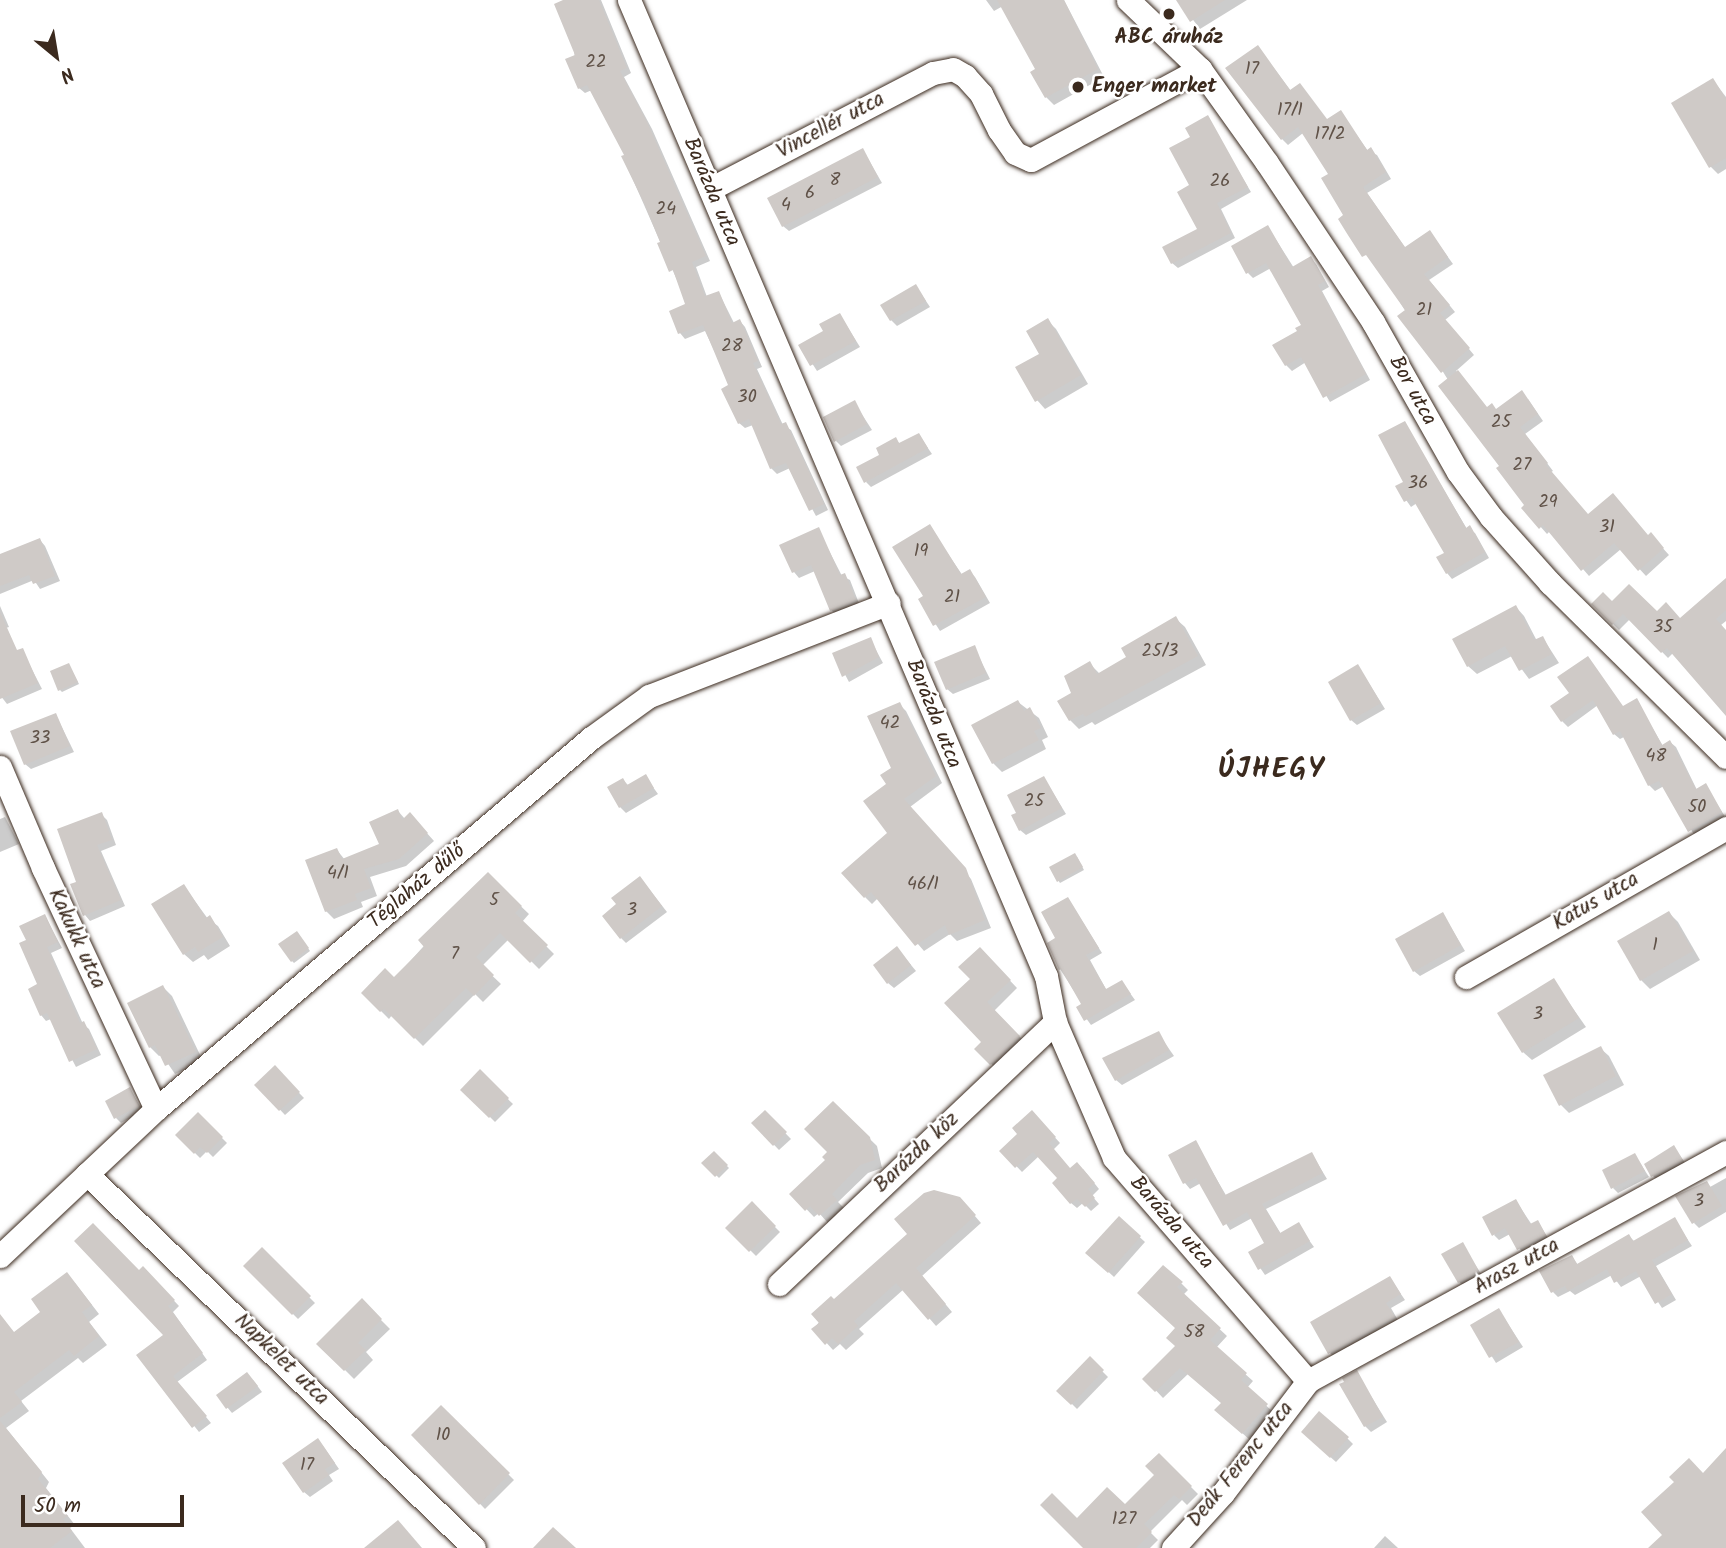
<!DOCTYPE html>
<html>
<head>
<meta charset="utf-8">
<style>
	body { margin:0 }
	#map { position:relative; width:1726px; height:1548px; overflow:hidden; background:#fff; font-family:Kalam,sans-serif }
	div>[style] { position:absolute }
	.shadow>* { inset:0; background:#0003 }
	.building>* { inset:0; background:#cfcac7 }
	.roads { filter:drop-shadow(0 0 2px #3b2a1e) drop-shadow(0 0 2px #3b2a1e) }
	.minor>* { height:23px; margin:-11.5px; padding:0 11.5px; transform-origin:11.5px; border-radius:11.5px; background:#fff }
	.dots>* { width:19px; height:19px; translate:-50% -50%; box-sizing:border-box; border:4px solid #fff; border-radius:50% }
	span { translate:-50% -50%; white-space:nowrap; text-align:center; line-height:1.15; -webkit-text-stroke:5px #fff; paint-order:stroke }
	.number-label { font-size:18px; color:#605248 }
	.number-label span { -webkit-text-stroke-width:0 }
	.poi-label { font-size:21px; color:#3b2a1e; font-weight:700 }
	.left { translate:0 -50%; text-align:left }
	.street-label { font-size:21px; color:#3b2a1e }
	.district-label { font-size:28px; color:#3b2a1e; font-weight:700; letter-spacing:2px }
	.north { position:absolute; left:21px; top:21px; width:70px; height:70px; -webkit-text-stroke:5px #fff; paint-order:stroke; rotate:150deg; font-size:19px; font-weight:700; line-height:28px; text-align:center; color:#3b2a1e }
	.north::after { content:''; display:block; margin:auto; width:24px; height:32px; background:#3b2a1e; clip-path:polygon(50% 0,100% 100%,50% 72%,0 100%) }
	.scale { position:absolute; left:21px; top:1495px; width:163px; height:32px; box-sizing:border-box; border:4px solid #3b2a1e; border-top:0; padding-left:9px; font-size:21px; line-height:24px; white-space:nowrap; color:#3b2a1e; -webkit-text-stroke:5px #fff; paint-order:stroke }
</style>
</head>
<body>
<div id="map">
	<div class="shadow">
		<div style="clip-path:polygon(567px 0,601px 0,631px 73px,624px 77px,652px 129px,710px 261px,696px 267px,707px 297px,719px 293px,734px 323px,740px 321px,745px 327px,762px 367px,757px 369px,783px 425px,791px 430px,828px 510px,816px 516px,790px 468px,777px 474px,771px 468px,753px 425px,745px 428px,739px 423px,731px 386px,705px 331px,685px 339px,680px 333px,671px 312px,688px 305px,623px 157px,626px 155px,592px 90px,585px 93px,579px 88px)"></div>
		<div style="clip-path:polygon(986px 0,1064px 0,1104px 77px,1054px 105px,1046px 97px,1037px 70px,1003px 6px,994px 11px)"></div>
		<div style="clip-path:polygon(1178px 0,1247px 0,1200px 29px)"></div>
		<div style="clip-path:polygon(1258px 47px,1291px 91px,1328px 121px,1341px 113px,1368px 151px,1377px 155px,1391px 179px,1367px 193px,1406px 249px,1430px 232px,1453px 264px,1429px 280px,1455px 312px,1445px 320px,1474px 355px,1456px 371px,1487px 408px,1497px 410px,1528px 399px,1543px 421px,1525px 434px,1553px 471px,1551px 472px,1588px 516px,1648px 537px,1651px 535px,1669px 555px,1646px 576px,1621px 549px,1589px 576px,1550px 531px,1547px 534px,1524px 508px,1526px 506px,1346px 215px,1331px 174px,1303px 133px,1288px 145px,1282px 139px)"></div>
		<div style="clip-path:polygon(1713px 80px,1726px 97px,1726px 169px,1718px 174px,1711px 167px)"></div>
		<div style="clip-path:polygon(1207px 118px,1251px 192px,1221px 209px,1235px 238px,1178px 268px,1172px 263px,1199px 230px,1192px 186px,1192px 138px)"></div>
		<div style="clip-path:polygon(863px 150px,882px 183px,789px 231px,783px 226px)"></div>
		<div style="clip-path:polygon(1268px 227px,1294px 268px,1311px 259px,1316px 264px,1329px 287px,1322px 291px,1370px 380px,1330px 402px,1306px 362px,1292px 371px,1286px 365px,1303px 325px,1271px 268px,1253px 278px,1248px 273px)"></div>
		<div style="clip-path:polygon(916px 286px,930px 307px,897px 326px,891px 320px)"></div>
		<div style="clip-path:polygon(840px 315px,860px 347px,817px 371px,801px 346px,825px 332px)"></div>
		<div style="clip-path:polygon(1048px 321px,1056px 329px,1088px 384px,1045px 409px,1037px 400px)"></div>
		<div style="clip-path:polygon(854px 402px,872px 430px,841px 446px,836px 441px)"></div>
		<div style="clip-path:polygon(1404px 423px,1467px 529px,1475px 533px,1489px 558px,1452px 579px,1447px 573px,1446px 554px,1417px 503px,1411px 507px,1397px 487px,1406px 482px)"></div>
		<div style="clip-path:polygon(919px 435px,932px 454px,871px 487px,866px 482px,896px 440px,901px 445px)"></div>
		<div style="clip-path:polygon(929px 526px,963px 576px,970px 572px,975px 577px,990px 603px,940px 631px,920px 600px,925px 597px)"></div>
		<div style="clip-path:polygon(818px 529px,842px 576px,850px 580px,860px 606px,837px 615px,831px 610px,815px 571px,799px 578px,794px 572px)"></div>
		<div style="clip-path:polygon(40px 540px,45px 546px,60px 581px,40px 589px,34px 580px,0 594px,0 555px)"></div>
		<div style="clip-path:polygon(1726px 592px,1726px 621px,1721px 625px,1726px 632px,1726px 714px,1673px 653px,1668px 658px,1630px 619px,1619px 630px,1593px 604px,1613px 604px,1680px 620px)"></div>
		<div style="clip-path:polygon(0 606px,9px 627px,0 630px)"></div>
		<div style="clip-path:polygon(1516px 607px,1524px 616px,1537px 641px,1543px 638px,1559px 663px,1529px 679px,1512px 656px,1477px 674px,1468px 666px)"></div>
		<div style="clip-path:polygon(1176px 619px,1185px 627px,1206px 665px,1095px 725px,1092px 722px,1079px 729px,1070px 720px,1073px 694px,1090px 664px,1100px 674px,1128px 658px)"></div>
		<div style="clip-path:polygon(870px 639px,883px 663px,849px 682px,834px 654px)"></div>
		<div style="clip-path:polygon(974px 647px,990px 679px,953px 694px,947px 689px)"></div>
		<div style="clip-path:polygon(22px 650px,42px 689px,7px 704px,0 695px,0 659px)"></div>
		<div style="clip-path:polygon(69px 665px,79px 684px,62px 692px,60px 690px)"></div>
		<div style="clip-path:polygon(1358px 666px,1385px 709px,1357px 725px,1351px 720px)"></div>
		<div style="clip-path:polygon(1571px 694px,1624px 707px,1636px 700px,1663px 746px,1670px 742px,1676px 747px,1697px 790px,1705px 785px,1726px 818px,1695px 836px,1664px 786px,1655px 791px,1649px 785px,1624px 737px,1620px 739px,1614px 734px,1598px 705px,1568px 727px,1562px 721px)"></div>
		<div style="clip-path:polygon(1018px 702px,1039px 718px,1048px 737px,1042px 740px,1046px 749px,1002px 772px,993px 763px,974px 726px)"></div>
		<div style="clip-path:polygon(899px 704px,906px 711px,942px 783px,910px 807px,971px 879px,991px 928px,957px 941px,950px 934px,924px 951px,878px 898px,872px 904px,865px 897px,890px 833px,889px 784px)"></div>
		<div style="clip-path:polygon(56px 715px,74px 752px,31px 769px,25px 764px)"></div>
		<div style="clip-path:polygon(645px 776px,658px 794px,626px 813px,620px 807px,623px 780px,629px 786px)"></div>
		<div style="clip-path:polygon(1044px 778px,1066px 814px,1026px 835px,1020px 830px,1019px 813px)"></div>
		<div style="clip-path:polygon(398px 811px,405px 819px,417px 822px,434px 841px,406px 866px,370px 877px,377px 896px,361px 902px,363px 907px,334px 919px,326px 911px,337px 850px,345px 860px,381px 845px)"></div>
		<div style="clip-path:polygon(101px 814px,107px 820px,116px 845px,101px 851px,125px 906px,90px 921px,85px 915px,78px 883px)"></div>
		<div style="clip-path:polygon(5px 817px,19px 844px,0 852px,0 819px)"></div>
		<div style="clip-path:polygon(1077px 857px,1084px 870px,1060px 883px,1058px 880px)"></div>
		<div style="clip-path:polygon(488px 875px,529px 914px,522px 922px,554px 954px,539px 969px,509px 939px,482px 966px,501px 984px,483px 1002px,475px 994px,423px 1046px,392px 1015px,389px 1019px,363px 993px,394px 979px)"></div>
		<div style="clip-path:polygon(645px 884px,667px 912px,626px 943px,621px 938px)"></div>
		<div style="clip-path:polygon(184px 886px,208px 919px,218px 926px,230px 946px,208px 960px,204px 955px,193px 962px,184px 954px)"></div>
		<div style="clip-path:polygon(1072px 905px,1102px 953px,1090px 960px,1107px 991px,1122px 982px,1135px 1000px,1091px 1025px,1078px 1007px,1083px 1005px,1060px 969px,1058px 939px)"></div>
		<div style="clip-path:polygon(1669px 913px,1678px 922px,1700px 960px,1650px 989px,1641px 980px)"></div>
		<div style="clip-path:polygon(1443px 914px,1465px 951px,1420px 976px,1414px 971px)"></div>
		<div style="clip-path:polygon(45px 916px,62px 948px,51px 953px,83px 1024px,89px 1029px,101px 1055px,76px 1067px,51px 1019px,46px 1021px,41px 1015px,40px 985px,28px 941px)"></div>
		<div style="clip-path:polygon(299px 935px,310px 951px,294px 963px,292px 961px)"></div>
		<div style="clip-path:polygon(980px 949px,1017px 988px,994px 1011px,1027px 1044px,998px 1071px,977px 1049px,984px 1042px,972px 979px)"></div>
		<div style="clip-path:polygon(902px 954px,916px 971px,894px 988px,888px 983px)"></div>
		<div style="clip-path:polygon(1553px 980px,1586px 1027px,1532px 1060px,1523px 1052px)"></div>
		<div style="clip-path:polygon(163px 987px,172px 996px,203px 1061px,175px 1074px,162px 1055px,159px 1056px,150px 1047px)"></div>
		<div style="clip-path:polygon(1158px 1033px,1174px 1056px,1122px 1085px,1116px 1080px)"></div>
		<div style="clip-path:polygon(1600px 1048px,1609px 1056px,1624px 1085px,1569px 1113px,1560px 1104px)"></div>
		<div style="clip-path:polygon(275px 1068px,304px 1098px,285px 1115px,257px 1085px)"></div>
		<div style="clip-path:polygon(480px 1072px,513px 1104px,495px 1122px,463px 1090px)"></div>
		<div style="clip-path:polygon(130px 1089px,143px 1111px,121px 1123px,116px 1118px)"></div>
		<div style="clip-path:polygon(833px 1103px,877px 1146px,882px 1168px,868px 1173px,838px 1202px,844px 1208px,828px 1223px,819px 1213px,814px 1217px,792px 1194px,828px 1160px)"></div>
		<div style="clip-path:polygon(765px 1112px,791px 1139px,779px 1150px,754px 1124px)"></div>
		<div style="clip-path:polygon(1032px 1112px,1060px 1143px,1053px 1150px,1071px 1170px,1083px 1169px,1099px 1189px,1092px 1196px,1099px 1204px,1091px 1211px,1083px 1203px,1077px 1208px,1071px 1203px,1060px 1178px,1039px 1156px,1022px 1172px,1002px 1151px,1020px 1135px)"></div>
		<div style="clip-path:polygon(198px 1114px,227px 1143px,213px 1157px,207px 1151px,200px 1158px,177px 1135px)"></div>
		<div style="clip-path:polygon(1195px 1142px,1227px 1197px,1312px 1154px,1327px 1179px,1266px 1209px,1281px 1234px,1298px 1225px,1314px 1247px,1265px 1275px,1250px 1253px,1267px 1243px,1252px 1218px,1230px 1230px,1201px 1183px,1190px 1189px,1185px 1183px,1170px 1156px)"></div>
		<div style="clip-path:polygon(1674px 1148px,1687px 1165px,1658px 1181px,1653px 1176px)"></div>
		<div style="clip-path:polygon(714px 1153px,729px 1168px,719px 1178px,704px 1163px)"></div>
		<div style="clip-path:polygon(1635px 1155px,1649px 1177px,1618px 1193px,1613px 1188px)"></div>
		<div style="clip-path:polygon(1726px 1178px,1726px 1212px,1699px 1228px,1694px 1223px,1710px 1187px)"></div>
		<div style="clip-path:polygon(1516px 1201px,1532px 1225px,1538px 1222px,1550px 1241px,1524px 1255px,1510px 1234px,1499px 1240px,1494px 1235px)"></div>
		<div style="clip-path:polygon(752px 1204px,780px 1232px,756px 1256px,728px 1228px)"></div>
		<div style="clip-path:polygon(967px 1207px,981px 1223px,922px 1276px,952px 1312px,936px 1326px,904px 1289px,859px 1329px,864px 1334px,846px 1350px,840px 1344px,833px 1350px,814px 1329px,834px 1301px)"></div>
		<div style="clip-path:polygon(1119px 1218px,1145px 1242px,1114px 1277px,1088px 1253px)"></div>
		<div style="clip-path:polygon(1674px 1219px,1692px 1246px,1656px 1266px,1676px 1300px,1662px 1308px,1641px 1276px,1621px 1287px,1612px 1275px,1575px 1295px,1570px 1291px,1558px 1297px,1553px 1292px,1572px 1257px,1578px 1265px,1629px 1236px,1635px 1242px)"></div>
		<div style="clip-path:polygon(1462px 1244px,1483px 1277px,1465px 1287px,1459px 1282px)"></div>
		<div style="clip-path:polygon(262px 1250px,315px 1303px,298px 1319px,245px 1266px)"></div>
		<div style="clip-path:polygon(143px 1268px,179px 1306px,173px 1312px,207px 1360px,177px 1382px,211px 1423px,199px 1432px,138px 1355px,166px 1335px,139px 1272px)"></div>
		<div style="clip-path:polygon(1390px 1278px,1405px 1300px,1391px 1308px,1399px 1322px,1335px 1358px,1330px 1353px)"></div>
		<div style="clip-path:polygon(75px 1283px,99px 1314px,89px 1322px,107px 1345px,83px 1363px,78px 1358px,21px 1401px,29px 1411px,6px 1428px,49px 1482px,46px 1488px,75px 1525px,70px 1528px,85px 1548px,6px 1548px,0 1528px,0 1316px,15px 1334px)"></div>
		<div style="clip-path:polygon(1181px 1283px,1188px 1290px,1183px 1295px,1227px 1336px,1216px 1348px,1253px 1381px,1247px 1388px,1273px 1412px,1250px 1440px,1224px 1417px,1223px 1404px,1188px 1374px,1163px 1398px,1145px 1379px,1177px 1346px,1177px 1328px,1146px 1300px)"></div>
		<div style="clip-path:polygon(362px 1301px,390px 1329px,366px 1352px,373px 1360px,354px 1379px,319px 1344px)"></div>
		<div style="clip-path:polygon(1499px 1310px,1523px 1347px,1496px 1363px,1472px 1325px)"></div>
		<div style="clip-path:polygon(1090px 1359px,1108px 1377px,1077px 1409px,1059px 1391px)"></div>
		<div style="clip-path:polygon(1356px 1372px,1387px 1422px,1371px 1432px,1365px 1426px)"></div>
		<div style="clip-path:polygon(253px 1380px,262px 1392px,232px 1413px,227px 1407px)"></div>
		<div style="clip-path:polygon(441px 1407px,514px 1480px,485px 1509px,414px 1435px)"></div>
		<div style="clip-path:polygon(1308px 1437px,1347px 1438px,1353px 1444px,1336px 1462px)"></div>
		<div style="clip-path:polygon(323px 1446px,339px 1469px,329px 1475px,333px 1481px,310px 1497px,304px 1492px)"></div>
		<div style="clip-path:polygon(1159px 1455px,1198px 1494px,1187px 1505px,1182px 1500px,1150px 1532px,1158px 1540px,1150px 1548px,1086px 1548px,1077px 1520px,1125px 1507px,1157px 1475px)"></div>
		<div style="clip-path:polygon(1385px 1536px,1398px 1548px,1374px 1548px)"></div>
	</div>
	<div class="building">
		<div style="clip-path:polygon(563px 0,599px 0,627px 68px,620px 71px,647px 122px,706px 256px,692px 262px,705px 296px,719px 291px,732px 323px,740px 319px,758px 361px,753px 363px,781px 424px,786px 422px,824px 504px,809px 511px,786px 463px,770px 469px,749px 419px,738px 424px,721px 389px,728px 385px,703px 325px,678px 334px,669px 311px,685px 304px,673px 270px,669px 272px,657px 243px,660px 242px,644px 203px,621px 156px,624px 155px,587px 85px,578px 89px,565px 59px,575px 55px,554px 4px)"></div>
		<div style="clip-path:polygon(997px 0,1064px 0,1098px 69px,1045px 98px,1030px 72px,1035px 69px)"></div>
		<div style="clip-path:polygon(1176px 0,1225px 0,1190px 22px)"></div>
		<div style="clip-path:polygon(1258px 45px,1290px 90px,1300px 83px,1327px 119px,1341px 110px,1367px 150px,1371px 147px,1386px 172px,1363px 187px,1405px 247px,1430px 230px,1448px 257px,1424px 274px,1450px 305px,1440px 313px,1470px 348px,1441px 373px,1397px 316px,1405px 310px,1366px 255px,1362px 257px,1346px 232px,1338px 219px,1343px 215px,1321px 178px,1328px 174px,1298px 127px,1281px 140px,1225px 68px)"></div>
		<div style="clip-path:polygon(1713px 78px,1726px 99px,1726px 158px,1709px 168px,1671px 103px)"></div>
		<div style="clip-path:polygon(1208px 115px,1248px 187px,1217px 203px,1231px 233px,1171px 264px,1162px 247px,1197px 229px,1177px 192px,1189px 185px,1169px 148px,1190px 137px,1185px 128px)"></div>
		<div style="clip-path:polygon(863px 148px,878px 177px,782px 227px,767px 198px)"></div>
		<div style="clip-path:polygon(1268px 225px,1292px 267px,1311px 256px,1325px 281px,1318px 285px,1366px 374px,1323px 398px,1301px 357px,1285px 366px,1272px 345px,1297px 331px,1295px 328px,1301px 325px,1266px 263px,1246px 274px,1231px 246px)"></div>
		<div style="clip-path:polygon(916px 284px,926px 301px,890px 321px,880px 305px)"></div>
		<div style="clip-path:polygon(840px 313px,856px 341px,810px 366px,798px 345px,823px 331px,819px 324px)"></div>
		<div style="clip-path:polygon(1048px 318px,1081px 375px,1035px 402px,1015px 367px,1039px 354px,1026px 331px)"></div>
		<div style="clip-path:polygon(1458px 370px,1487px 407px,1492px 403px,1496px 409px,1522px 390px,1538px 414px,1520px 427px,1548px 463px,1546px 465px,1588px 514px,1613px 493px,1648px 535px,1651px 532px,1664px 548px,1638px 571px,1614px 543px,1581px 571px,1543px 525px,1539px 529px,1521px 508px,1524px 505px,1496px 468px,1499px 466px,1438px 386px)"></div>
		<div style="clip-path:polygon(855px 400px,867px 424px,834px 442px,823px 417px)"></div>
		<div style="clip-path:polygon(1405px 421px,1466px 528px,1470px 525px,1485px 552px,1446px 574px,1436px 557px,1444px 553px,1412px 498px,1404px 502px,1395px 486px,1403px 482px,1378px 435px)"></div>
		<div style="clip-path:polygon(919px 433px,928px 448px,864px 483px,856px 467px,879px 455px,876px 448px,896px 437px,899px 443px)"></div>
		<div style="clip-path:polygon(930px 524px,961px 574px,970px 569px,986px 597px,933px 626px,918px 599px,923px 596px,892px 547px)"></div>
		<div style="clip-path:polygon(819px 527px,840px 575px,845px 573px,856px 600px,830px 611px,811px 565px,792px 573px,779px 545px)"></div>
		<div style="clip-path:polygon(40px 538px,55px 576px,33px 584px,29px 575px,0 586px,0 554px)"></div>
		<div style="clip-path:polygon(1726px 578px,1726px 610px,1716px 619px,1726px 630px,1726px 716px,1667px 648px,1661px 653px,1623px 614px,1612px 625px,1591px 604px,1603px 592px,1612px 601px,1629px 584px,1657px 611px,1666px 602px,1680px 618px)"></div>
		<div style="clip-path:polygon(1516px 605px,1534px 640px,1543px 636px,1552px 654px,1519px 671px,1505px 646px,1467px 667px,1452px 639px)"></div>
		<div style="clip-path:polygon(0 612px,17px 650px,23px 648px,38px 683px,0 699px)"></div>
		<div style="clip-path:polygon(1176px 616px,1198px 656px,1085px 717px,1083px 714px,1069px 721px,1057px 701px,1071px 693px,1064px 676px,1090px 661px,1097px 674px,1126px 657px,1121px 648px)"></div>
		<div style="clip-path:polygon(871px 637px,879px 657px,842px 677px,832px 653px)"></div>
		<div style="clip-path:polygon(975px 645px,986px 673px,946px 690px,934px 662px)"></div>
		<div style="clip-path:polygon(1588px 656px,1623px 706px,1637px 698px,1662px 745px,1670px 740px,1696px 789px,1706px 783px,1722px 812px,1688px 832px,1659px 781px,1648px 786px,1620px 731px,1613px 735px,1593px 700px,1561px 722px,1550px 706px,1569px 693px,1557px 677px)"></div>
		<div style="clip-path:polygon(69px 663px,78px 682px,58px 691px,50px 671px)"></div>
		<div style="clip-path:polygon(1358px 664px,1381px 703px,1350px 721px,1328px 682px)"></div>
		<div style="clip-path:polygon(1018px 700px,1024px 711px,1030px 707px,1041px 728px,1034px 731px,1039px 740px,992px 764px,971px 725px)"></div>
		<div style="clip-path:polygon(900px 702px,936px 776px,904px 799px,966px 868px,985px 920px,949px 935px,945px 925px,915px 946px,871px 892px,864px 898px,841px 873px,887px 833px,863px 801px,886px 784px,880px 775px,891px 768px,867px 716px)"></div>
		<div style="clip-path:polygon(56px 713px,70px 746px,24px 765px,10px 731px)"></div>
		<div style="clip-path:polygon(646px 774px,654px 788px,619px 808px,607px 787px,623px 778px,627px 785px)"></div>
		<div style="clip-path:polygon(1044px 776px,1062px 808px,1019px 831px,1011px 815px,1016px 813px,1007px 795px)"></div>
		<div style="clip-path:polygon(398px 809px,402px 820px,410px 812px,428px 833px,399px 859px,364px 869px,371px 888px,355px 894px,357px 900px,325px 912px,305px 860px,337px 848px,342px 859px,379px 844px,369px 822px)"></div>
		<div style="clip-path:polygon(102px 812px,112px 840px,97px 845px,121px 900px,83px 916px,70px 884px,76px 882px,57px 829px)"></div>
		<div style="clip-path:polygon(1075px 853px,1083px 867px,1057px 882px,1049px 867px)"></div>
		<div style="clip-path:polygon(488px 872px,522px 906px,515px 913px,548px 945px,530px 963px,500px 933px,476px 957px,494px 975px,474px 996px,466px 988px,414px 1039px,384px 1009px,380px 1012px,361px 993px,385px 968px,394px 977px,424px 947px,418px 940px)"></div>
		<div style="clip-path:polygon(640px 876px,662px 906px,620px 939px,602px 916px,616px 904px,611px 898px)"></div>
		<div style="clip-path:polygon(184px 884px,206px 918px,210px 915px,223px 937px,198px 952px,195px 947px,183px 955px,151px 904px)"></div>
		<div style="clip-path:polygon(1068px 897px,1099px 948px,1086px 955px,1106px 989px,1122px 980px,1131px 994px,1084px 1021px,1076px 1007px,1081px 1004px,1061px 969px,1059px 970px,1047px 943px,1055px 938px,1041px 912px)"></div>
		<div style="clip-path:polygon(1669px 911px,1693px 951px,1640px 981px,1617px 941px)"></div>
		<div style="clip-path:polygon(1443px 912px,1461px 945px,1413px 972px,1395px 939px)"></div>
		<div style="clip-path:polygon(45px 914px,58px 942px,47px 947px,80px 1023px,84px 1021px,97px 1049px,69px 1062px,47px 1013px,40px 1016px,28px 989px,37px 984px,19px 943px,26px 940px,19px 926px)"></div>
		<div style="clip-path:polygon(297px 931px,309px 948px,291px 962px,278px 944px)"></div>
		<div style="clip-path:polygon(897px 946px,911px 965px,887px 984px,873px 965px)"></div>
		<div style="clip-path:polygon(980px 947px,1011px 980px,987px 1002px,1020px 1036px,990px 1065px,974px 1049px,981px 1042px,944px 1003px,970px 979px,958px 967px)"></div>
		<div style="clip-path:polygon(1554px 978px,1579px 1018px,1522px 1053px,1497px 1013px)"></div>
		<div style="clip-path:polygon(163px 985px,196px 1052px,165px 1066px,155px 1045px,149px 1048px,127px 1003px)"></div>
		<div style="clip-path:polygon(1159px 1031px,1169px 1050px,1115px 1081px,1102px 1058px)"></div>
		<div style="clip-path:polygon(1601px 1046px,1616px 1076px,1559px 1106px,1543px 1075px)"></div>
		<div style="clip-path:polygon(275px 1065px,300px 1092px,279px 1111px,254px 1085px)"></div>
		<div style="clip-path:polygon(480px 1069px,509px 1098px,489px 1118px,460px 1090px)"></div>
		<div style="clip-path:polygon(130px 1087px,139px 1106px,114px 1119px,105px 1101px)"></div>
		<div style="clip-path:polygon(833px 1101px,870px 1137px,875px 1160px,860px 1165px,832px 1194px,837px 1200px,819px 1216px,810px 1206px,805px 1211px,789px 1194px,825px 1160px,822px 1157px,827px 1152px,804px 1129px)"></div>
		<div style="clip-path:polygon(765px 1110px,787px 1132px,773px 1146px,751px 1123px)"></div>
		<div style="clip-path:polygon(1032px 1110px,1056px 1137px,1049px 1143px,1070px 1168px,1077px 1162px,1095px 1183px,1088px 1189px,1095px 1198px,1085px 1207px,1077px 1199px,1070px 1204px,1052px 1183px,1057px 1178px,1033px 1152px,1015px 1168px,999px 1151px,1017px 1134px,1012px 1128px)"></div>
		<div style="clip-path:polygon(198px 1112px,223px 1137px,207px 1153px,200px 1147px,194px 1154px,175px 1135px)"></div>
		<div style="clip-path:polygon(1196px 1140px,1225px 1195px,1312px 1152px,1323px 1173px,1262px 1204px,1280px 1233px,1299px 1222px,1310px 1241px,1258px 1270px,1248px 1252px,1264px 1243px,1247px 1212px,1223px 1226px,1196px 1178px,1183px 1184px,1168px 1155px)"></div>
		<div style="clip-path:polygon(1674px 1145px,1683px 1160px,1651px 1177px,1644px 1164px)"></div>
		<div style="clip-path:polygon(714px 1151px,728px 1165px,715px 1177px,701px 1163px)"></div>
		<div style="clip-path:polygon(1635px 1153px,1645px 1171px,1611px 1189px,1602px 1170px)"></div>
		<div style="clip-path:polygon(1707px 1181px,1722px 1206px,1692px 1224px,1675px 1196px)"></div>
		<div style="clip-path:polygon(934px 1190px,960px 1197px,976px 1215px,916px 1268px,946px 1304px,928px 1320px,896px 1283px,854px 1321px,858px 1326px,838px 1344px,832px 1338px,825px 1345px,811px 1329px,819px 1323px,811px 1314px,831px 1296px,834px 1299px,907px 1234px,894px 1219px,924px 1193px)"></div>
		<div style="clip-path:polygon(1516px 1199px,1530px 1224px,1538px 1220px,1546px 1235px,1517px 1250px,1505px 1228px,1492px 1236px,1482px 1217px)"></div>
		<div style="clip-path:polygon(752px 1201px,776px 1226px,749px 1252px,725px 1228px)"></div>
		<div style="clip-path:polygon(1119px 1216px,1141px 1236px,1108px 1273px,1085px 1253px)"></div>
		<div style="clip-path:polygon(1675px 1217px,1688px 1240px,1652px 1260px,1672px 1294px,1655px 1304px,1636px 1271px,1614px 1283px,1607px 1269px,1568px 1291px,1565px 1286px,1551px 1293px,1539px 1271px,1572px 1255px,1577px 1264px,1629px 1234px,1633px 1241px)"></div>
		<div style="clip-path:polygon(93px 1223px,139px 1270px,143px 1266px,175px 1300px,168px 1306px,203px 1353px,173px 1376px,207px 1416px,192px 1428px,136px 1355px,163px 1335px,74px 1241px)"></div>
		<div style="clip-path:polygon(1463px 1242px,1479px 1271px,1458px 1283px,1441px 1254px)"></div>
		<div style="clip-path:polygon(262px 1247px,311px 1296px,292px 1315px,243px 1266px)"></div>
		<div style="clip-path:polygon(1163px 1265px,1183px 1282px,1177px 1287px,1221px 1328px,1210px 1340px,1247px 1373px,1241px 1380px,1268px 1404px,1242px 1434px,1214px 1410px,1221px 1403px,1180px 1368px,1155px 1392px,1142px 1379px,1175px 1346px,1166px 1338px,1175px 1328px,1137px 1293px)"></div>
		<div style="clip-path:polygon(67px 1272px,92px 1305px,82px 1312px,99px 1336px,74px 1356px,69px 1350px,14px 1392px,22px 1402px,0 1418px,0 1314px,14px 1332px,40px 1312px,31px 1299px)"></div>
		<div style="clip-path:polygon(1390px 1276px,1401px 1294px,1386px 1303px,1395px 1317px,1328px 1354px,1310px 1322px)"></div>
		<div style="clip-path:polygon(362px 1298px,382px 1319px,358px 1343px,366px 1350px,344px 1371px,316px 1344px)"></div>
		<div style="clip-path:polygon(1499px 1308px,1519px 1342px,1489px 1358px,1470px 1325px)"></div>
		<div style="clip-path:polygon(1090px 1356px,1104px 1370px,1071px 1405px,1056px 1391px)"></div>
		<div style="clip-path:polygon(1357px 1370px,1383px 1417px,1364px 1427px,1339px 1384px,1344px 1382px,1342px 1378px)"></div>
		<div style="clip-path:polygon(247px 1372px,258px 1386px,226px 1409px,216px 1395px)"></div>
		<div style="clip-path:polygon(441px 1405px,510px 1473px,479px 1505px,411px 1435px)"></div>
		<div style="clip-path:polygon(1319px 1411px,1349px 1437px,1330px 1458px,1301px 1432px)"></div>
		<div style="clip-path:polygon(0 1421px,42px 1472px,38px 1479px,68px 1516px,63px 1519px,72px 1531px,50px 1548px,0 1548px)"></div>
		<div style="clip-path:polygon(318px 1438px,335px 1463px,325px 1469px,329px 1475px,303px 1493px,282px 1463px)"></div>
		<div style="clip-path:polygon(1726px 1448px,1726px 1548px,1648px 1548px,1662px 1535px,1641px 1512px,1674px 1482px,1669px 1477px,1689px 1458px,1703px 1473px)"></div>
		<div style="clip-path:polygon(1159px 1453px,1192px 1486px,1179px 1499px,1174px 1495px,1144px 1524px,1152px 1532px,1136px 1548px,1083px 1548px,1040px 1505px,1052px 1493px,1077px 1518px,1107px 1487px,1125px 1504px,1154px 1475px,1145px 1466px)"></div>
		<div style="clip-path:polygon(398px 1520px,422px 1548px,364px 1548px)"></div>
		<div style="clip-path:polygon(553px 1527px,576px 1548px,533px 1548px)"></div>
	</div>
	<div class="roads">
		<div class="minor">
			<div style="left:629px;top:0;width:1061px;rotate:66.87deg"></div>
			<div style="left:1046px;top:976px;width:47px;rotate:78.9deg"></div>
			<div style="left:1055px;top:1022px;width:148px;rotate:66.5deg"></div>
			<div style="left:1114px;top:1158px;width:296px;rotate:49deg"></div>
			<div style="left:1128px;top:0;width:100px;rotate:43.8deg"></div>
			<div style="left:1200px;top:69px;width:115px;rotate:54.5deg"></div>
			<div style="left:1267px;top:163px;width:191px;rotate:56.3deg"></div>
			<div style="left:1373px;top:322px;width:172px;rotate:60.5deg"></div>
			<div style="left:1458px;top:472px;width:56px;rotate:53.7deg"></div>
			<div style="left:1491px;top:517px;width:89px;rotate:48.2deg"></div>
			<div style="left:1550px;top:583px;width:247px;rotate:44.7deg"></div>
			<div style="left:710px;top:189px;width:251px;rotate:-27.5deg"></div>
			<div style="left:933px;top:73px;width:20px;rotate:-11deg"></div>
			<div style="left:953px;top:69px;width:14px;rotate:30deg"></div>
			<div style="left:965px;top:76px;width:24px;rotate:48deg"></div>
			<div style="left:981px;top:94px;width:40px;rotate:63.4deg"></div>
			<div style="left:999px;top:130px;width:28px;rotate:55deg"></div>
			<div style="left:1015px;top:153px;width:17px;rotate:24deg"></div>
			<div style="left:1031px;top:160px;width:192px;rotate:-28.3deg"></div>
			<div style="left:0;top:767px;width:110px;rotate:66.9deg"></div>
			<div style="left:43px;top:868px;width:266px;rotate:64.9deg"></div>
			<div style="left:1466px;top:977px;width:300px;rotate:-29.8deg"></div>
			<div style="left:87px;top:1174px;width:538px;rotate:44.02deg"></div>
			<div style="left:0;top:1256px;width:214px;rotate:-43.3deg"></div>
			<div style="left:156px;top:1109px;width:572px;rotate:-40.46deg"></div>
			<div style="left:591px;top:738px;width:72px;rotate:-35.9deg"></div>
			<div style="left:649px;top:696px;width:257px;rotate:-21.2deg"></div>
			<div style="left:779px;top:1284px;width:381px;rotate:-43.5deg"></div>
			<div style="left:1173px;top:1548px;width:74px;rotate:-47.7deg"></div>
			<div style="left:1223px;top:1493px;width:141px;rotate:-52.8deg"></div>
			<div style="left:1308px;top:1381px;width:477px;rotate:-28.7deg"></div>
		</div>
	</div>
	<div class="dots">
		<div style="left:1169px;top:14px;background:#3b2a1e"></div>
		<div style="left:1078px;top:87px;background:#3b2a1e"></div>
	</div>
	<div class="number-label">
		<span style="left:596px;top:63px">22</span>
		<span style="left:1252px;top:70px">17</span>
		<span style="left:1290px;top:111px">17/1</span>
		<span style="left:1330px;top:135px">17/2</span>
		<span style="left:835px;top:181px">8</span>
		<span style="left:1220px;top:182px">26</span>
		<span style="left:810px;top:194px">6</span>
		<span style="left:786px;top:206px">4</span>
		<span style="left:666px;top:210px">24</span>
		<span style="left:1424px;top:311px">21</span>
		<span style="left:732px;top:347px">28</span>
		<span style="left:747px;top:398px">30</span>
		<span style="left:1501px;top:423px">25</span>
		<span style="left:1522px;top:466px">27</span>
		<span style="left:1418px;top:484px">36</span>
		<span style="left:1548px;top:503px">29</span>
		<span style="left:1607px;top:528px">31</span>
		<span style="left:921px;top:552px">19</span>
		<span style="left:952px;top:598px">21</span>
		<span style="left:1663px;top:628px">35</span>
		<span style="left:1160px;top:652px">25/3</span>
		<span style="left:890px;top:724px">42</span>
		<span style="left:40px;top:739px">33</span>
		<span style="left:1656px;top:757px">48</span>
		<span style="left:1034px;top:802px">25</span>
		<span style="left:1697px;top:808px">50</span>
		<span style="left:338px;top:874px">4/1</span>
		<span style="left:923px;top:885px">46/1</span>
		<span style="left:494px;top:901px">5</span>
		<span style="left:632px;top:911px">3</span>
		<span style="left:1655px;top:946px">1</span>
		<span style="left:455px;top:955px">7</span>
		<span style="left:1538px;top:1015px">3</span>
		<span style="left:1699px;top:1202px">3</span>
		<span style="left:1194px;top:1333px">58</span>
		<span style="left:443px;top:1436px">10</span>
		<span style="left:307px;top:1466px">17</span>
		<span style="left:1124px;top:1520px">127</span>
	</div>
	<div class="poi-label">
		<span style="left:1169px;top:38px">ABC áruház</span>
		<span class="left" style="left:1092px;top:87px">Enger market</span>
	</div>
	<div class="street-label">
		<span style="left:831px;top:126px;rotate:-28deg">Vincellér utca</span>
		<span style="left:711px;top:192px;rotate:67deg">Barázda utca</span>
		<span style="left:1412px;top:391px;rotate:61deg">Bor utca</span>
		<span style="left:933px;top:714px;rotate:68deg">Barázda utca</span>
		<span style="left:417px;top:887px;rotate:-40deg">Téglaház dűlő</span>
		<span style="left:1596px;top:902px;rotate:-30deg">Katus utca</span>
		<span style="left:76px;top:939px;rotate:65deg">Kakukk utca</span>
		<span style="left:917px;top:1153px;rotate:-43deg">Barázda köz</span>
		<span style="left:1171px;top:1223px;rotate:49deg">Barázda utca</span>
		<span style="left:1517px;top:1267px;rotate:-29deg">Arasz utca</span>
		<span style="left:281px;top:1360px;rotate:44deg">Napkelet utca</span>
		<span style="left:1241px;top:1465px;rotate:-51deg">Deák Ferenc utca</span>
	</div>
	<div class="district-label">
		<span style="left:1272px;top:770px">ÚJHEGY</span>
	</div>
	<div class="north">N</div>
	<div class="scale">50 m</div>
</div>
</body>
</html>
